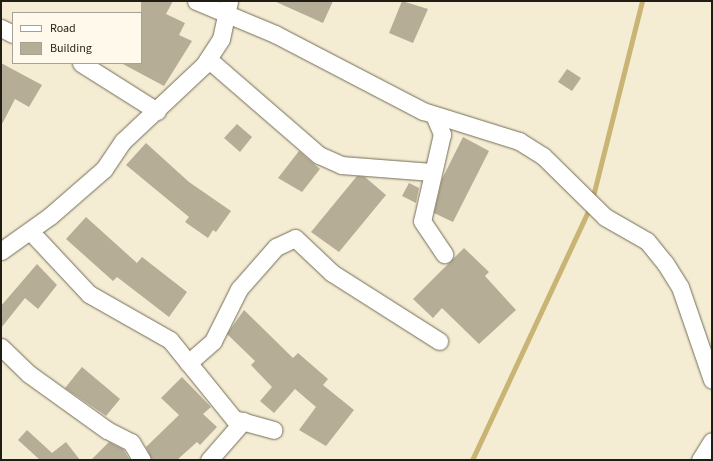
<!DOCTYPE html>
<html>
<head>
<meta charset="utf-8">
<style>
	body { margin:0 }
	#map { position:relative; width:713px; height:461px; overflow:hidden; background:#f4ecd3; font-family:"Source Sans 3",sans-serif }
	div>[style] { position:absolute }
	.stream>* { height:5px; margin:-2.5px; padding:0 2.5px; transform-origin:2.5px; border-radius:2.5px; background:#c9b474 }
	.building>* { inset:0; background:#b5ad96 }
	.roads { filter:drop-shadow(0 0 1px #736c56) drop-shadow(0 0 1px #736c56) }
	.street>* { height:17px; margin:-8.5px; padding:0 8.5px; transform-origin:8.5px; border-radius:8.5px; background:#fff }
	span { translate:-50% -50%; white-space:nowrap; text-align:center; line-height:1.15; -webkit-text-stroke:3.5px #fef9ea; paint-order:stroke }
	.frame { position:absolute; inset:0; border:2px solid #201d14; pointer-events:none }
	.legend { position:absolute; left:12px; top:12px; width:130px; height:52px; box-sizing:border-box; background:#fef9ea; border:1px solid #a5a194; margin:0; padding:5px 7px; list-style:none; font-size:12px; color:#201d14 }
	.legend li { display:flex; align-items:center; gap:8px; height:20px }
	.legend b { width:20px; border:1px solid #a5a194 }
</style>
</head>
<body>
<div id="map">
	<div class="stream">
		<div style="left:592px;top:200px;width:205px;rotate:-75.9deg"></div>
		<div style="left:472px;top:460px;width:279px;rotate:-65deg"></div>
	</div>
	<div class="building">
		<div style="clip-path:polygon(141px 1px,173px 1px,166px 14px,185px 23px,179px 35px,192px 41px,164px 86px,121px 63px,141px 63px)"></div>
		<div style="clip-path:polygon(274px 1px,333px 1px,323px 23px)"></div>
		<div style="clip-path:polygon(402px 1px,428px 9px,413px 43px,389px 33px)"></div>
		<div style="clip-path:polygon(1px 63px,42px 85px,29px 107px,15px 99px,1px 126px)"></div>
		<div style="clip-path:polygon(567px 69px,581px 78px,572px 91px,558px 82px)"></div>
		<div style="clip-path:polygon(237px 124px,252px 137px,240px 152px,224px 138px)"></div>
		<div style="clip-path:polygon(463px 137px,489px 151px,453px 222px,434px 213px,442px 179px)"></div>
		<div style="clip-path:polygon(146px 143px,189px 182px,231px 211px,216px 232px,213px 230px,208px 238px,185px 222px,189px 217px,126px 165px)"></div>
		<div style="clip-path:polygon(299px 151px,320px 169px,302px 192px,278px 178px)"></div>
		<div style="clip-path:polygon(357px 176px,365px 177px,386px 195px,339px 252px,311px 232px)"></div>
		<div style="clip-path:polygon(409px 183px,419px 188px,416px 203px,402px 196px)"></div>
		<div style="clip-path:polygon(86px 217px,137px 263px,142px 257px,187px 292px,169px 317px,117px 277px,113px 281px,66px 239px)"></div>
		<div style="clip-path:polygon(464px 248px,489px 272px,485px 276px,516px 310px,479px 344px,442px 308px,433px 318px,413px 299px)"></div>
		<div style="clip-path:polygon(37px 264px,57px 285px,38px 309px,25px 298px,1px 328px,1px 306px)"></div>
		<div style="clip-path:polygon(244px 310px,293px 358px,298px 353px,328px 379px,323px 385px,354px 410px,326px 446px,299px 430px,316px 407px,295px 389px,274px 413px,260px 401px,272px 387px,251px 365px,255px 361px,227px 334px)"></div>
		<div style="clip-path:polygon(82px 367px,120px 399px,106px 416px,65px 388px)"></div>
		<div style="clip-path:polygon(182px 377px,211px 407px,203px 414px,217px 427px,200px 445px,197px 442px,177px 460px,152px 460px,146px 447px,179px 415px,161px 398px)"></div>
		<div style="clip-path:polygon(27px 430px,52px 453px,66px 442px,80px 460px,40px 460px,18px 440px)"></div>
		<div style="clip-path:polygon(109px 442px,123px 449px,130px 460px,91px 460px)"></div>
	</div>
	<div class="roads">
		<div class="street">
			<div style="left:196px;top:1px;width:86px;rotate:22.7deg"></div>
			<div style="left:275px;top:34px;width:167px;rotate:27.5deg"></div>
			<div style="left:423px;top:111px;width:101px;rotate:17.4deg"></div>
			<div style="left:519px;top:141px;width:28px;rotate:32deg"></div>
			<div style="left:543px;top:156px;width:87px;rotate:44.5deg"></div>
			<div style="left:605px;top:217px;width:48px;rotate:29.7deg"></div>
			<div style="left:647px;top:241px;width:28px;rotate:51deg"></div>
			<div style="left:665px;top:263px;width:28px;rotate:58deg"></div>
			<div style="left:680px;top:287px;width:98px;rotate:71deg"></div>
			<div style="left:1px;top:28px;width:13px;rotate:27deg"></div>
			<div style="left:208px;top:59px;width:147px;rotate:40.9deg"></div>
			<div style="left:319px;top:155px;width:24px;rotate:24deg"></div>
			<div style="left:341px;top:165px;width:91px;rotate:4.4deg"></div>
			<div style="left:81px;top:63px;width:90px;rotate:32.3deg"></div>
			<div style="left:434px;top:115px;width:21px;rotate:67deg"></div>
			<div style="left:442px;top:134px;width:89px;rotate:102.9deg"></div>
			<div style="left:422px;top:221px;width:40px;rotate:56deg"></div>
			<div style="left:30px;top:231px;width:86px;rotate:46.9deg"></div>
			<div style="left:89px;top:294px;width:93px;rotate:29.6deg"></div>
			<div style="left:170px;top:340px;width:102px;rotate:51deg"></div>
			<div style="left:234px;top:419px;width:41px;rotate:15.4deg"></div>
			<div style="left:1px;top:251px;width:60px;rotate:-35.5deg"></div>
			<div style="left:50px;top:216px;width:72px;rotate:-41deg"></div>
			<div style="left:104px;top:169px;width:34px;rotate:-56deg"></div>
			<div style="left:123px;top:141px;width:111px;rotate:-43.2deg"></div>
			<div style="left:204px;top:65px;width:31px;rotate:-57deg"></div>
			<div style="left:221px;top:39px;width:39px;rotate:-78deg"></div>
			<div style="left:1px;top:347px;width:39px;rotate:44deg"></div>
			<div style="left:29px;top:374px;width:96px;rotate:35.7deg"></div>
			<div style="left:107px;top:430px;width:27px;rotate:27deg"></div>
			<div style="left:131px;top:442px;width:21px;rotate:59deg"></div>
			<div style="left:188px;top:363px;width:33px;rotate:-41deg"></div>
			<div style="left:213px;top:341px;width:58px;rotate:-63.4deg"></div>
			<div style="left:239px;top:289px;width:56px;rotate:-48.6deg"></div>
			<div style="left:276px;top:247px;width:21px;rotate:-25deg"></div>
			<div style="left:295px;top:238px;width:51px;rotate:43.4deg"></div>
			<div style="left:332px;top:273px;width:127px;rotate:32.4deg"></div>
			<div style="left:209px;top:460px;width:52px;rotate:-48.9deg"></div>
			<div style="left:700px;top:460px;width:22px;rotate:-58deg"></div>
		</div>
	</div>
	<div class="frame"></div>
	<ul class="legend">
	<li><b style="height:5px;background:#fff"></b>Road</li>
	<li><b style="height:11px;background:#b5ad96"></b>Building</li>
	</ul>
</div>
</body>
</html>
